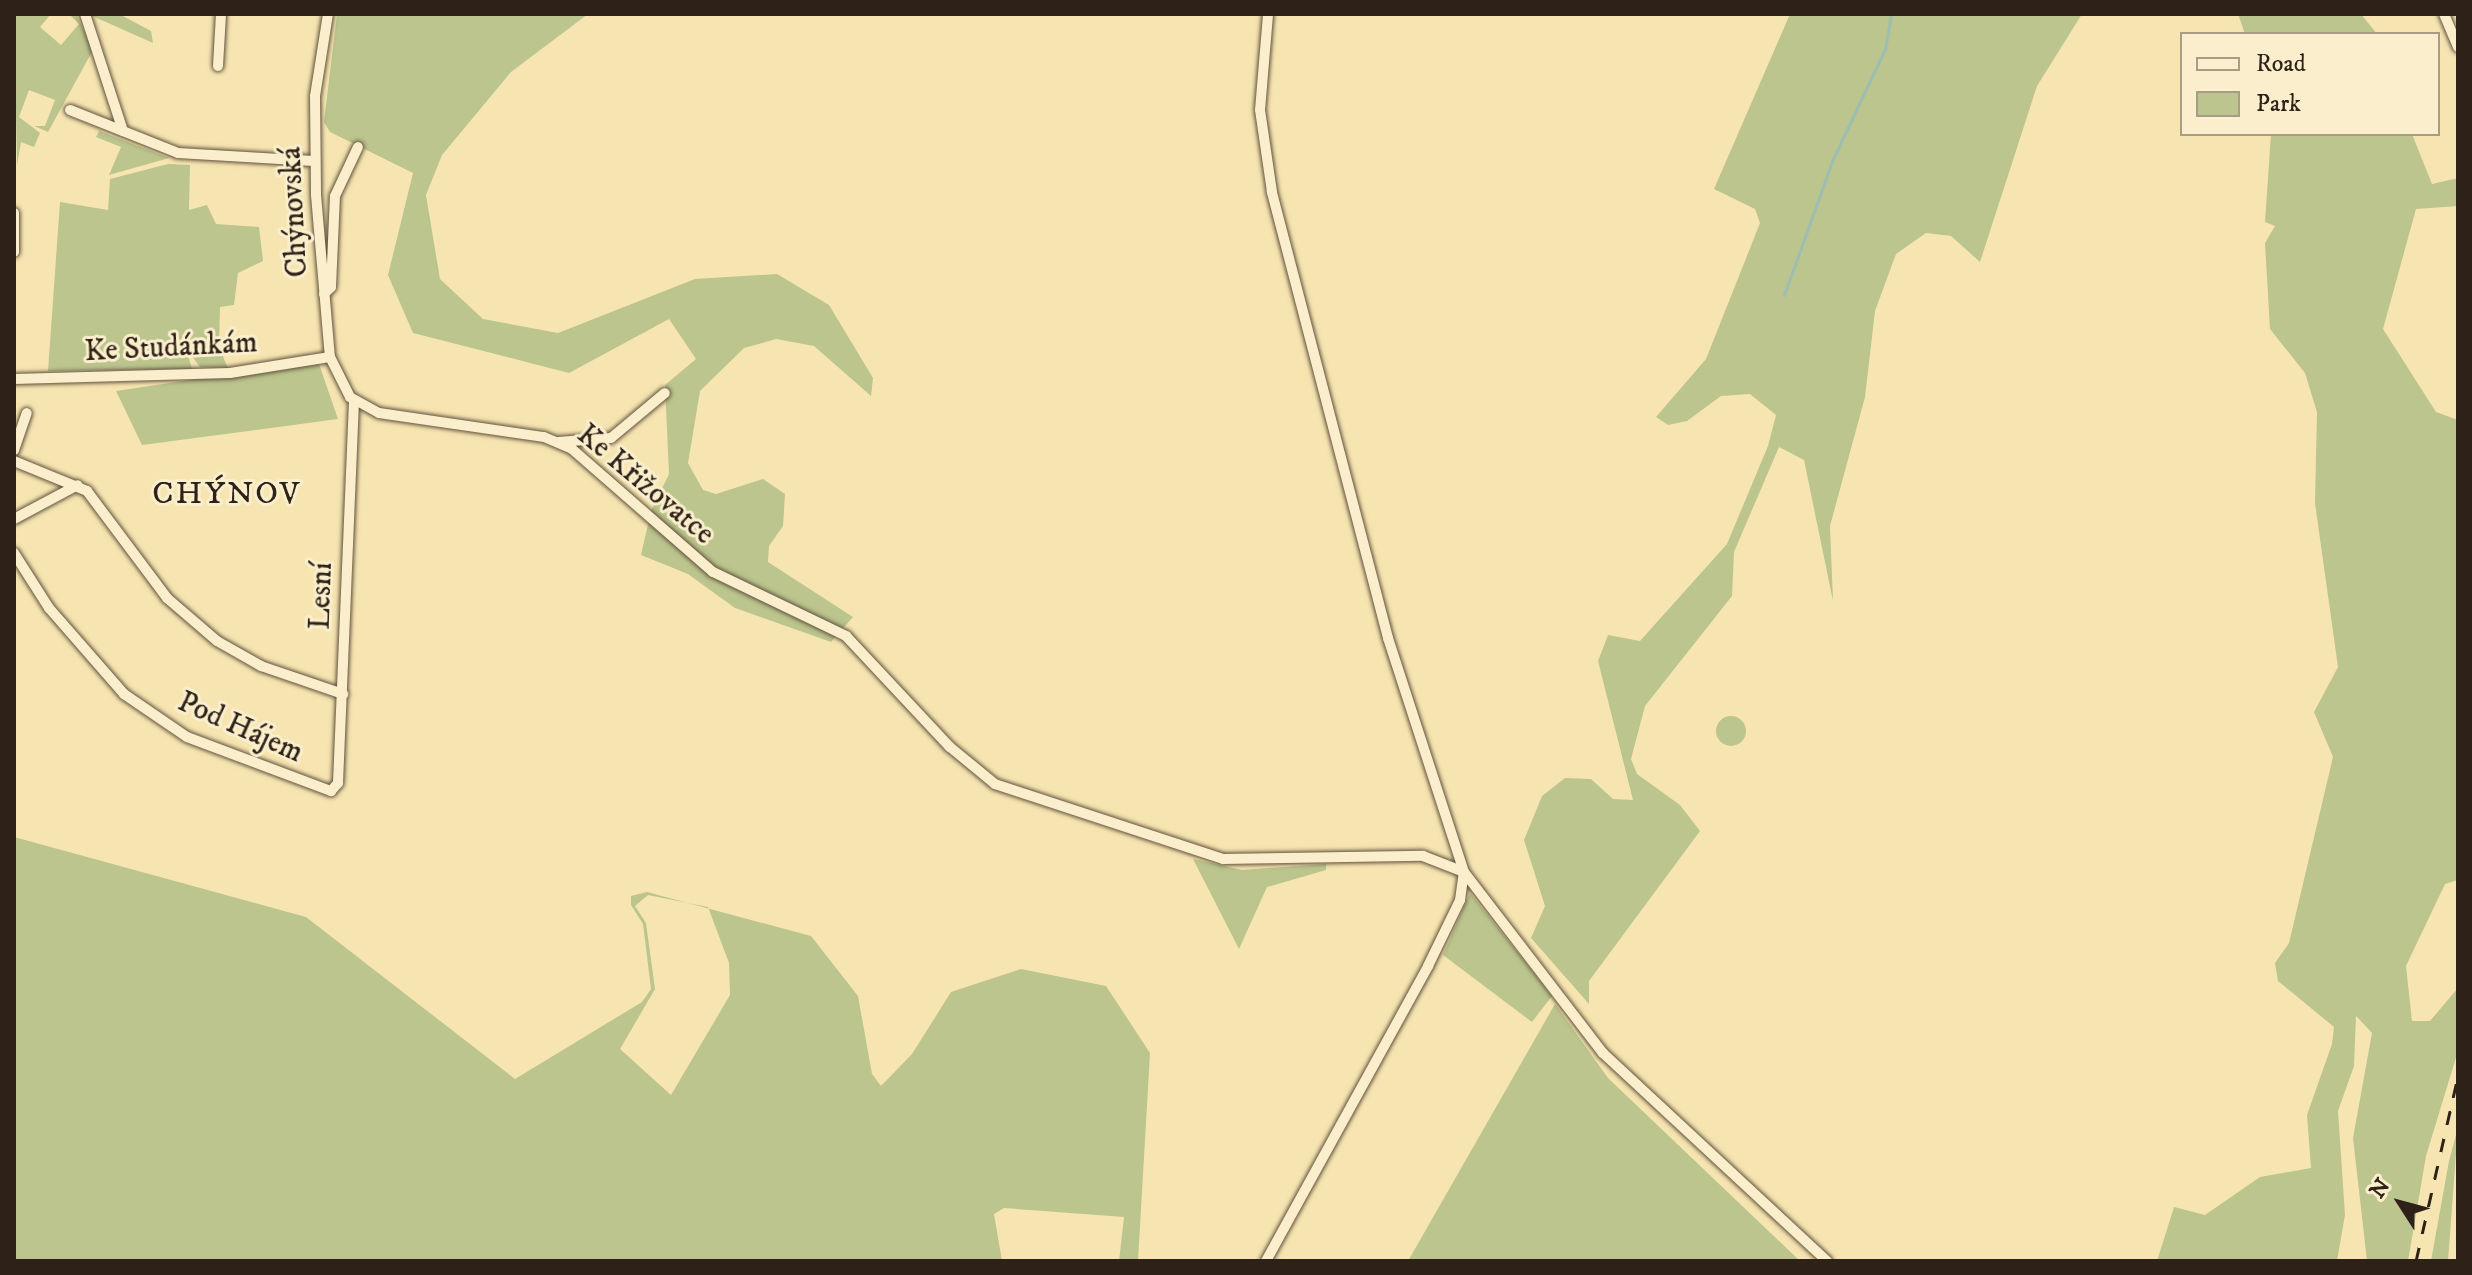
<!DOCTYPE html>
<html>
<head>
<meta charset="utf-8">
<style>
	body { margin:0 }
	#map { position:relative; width:2472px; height:1275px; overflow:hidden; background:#f7e5b1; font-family:"IM FELL DW Pica",serif }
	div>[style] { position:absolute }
	.green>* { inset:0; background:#bbc58d }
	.round { border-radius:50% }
	.stream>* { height:3px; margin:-1.5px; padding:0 1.5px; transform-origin:1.5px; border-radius:1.5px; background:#9ebeb2 }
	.roads { filter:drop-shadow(0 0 2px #60523e) drop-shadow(0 0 2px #60523e) }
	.minor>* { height:10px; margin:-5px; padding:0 5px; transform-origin:5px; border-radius:5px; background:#faeecc }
	.rail>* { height:3px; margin-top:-1.5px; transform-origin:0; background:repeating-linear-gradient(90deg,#2d2118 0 14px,transparent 0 28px) }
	span { translate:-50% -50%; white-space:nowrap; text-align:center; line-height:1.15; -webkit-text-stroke:6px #faeecc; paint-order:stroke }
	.street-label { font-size:30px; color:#2d2118 }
	.neighbourhood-label { font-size:32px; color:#2d2118; letter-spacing:2px }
	.frame { position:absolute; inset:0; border:16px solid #2d2118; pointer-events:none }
	.legend { position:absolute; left:2180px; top:32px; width:260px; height:104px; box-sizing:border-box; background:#faeecc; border:2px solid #a89c84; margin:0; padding:10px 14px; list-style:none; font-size:24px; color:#2d2118 }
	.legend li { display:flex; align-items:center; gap:16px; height:40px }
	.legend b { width:40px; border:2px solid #a89c84 }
	.north { position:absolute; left:2360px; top:1163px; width:80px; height:80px; -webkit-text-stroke:6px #faeecc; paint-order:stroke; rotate:306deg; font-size:22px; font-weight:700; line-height:32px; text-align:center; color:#2d2118 }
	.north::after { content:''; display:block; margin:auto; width:28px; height:36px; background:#2d2118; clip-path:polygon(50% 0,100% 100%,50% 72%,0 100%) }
</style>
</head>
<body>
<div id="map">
	<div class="green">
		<div style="clip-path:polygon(14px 14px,51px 14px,40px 27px,61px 45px,79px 24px,70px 15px,76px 14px,93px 50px,48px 132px,34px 126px,45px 126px,55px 100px,29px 90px,19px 117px,40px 133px,34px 147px,21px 142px,17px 166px)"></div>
		<div style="clip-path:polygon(88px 14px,119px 14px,151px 31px,153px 43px)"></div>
		<div style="clip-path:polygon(337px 14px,588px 14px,511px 72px,442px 155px,426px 195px,440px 279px,483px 319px,558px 333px,695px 279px,777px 274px,829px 305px,873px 378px,871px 396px,814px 346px,776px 339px,744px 348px,700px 391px,688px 463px,703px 490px,716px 494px,763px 479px,785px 494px,783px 526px,769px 546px,768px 562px,853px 617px,831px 642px,735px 608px,688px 574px,641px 555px,651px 511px,669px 474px,665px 385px,696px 359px,669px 319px,569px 373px,413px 333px,388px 275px,413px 173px,330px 132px,324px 122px)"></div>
		<div style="clip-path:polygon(1790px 14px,2082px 14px,2037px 86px,1980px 262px,1951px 236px,1926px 233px,1896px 254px,1875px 311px,1865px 397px,1830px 526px,1833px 601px,1804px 460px,1779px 447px,1734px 552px,1732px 596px,1645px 706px,1631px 759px,1637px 774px,1680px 805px,1700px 831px,1589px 981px,1589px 1004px,1531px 938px,1545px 906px,1524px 840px,1542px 796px,1565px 778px,1591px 779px,1613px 799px,1633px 800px,1598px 661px,1608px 635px,1640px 641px,1727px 544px,1768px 446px,1776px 415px,1750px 394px,1721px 396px,1687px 421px,1668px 425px,1656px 417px,1706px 359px,1760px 223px,1755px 209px,1714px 189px)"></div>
		<div style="clip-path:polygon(2238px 14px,2361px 14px,2377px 34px,2245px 34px)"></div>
		<div style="clip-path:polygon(99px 131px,169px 158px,109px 175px,121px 147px,96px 137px)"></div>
		<div style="clip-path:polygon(2271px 134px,2412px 134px,2432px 184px,2458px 178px,2458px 206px,2416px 209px,2383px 329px,2436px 412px,2458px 420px,2458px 880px,2445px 884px,2406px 966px,2412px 1021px,2430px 1021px,2458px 988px,2458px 1051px,2426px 1156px,2408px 1261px,2367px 1261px,2353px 1138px,2372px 1033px,2356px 1016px,2354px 1066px,2338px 1111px,2345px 1215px,2337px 1261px,2157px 1261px,2174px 1207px,2205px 1215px,2260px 1177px,2311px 1168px,2307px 1115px,2332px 1044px,2334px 1027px,2278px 981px,2275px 963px,2289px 943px,2333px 757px,2314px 712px,2338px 667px,2315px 503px,2317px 412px,2305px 373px,2270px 329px,2265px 243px,2275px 226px,2265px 222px)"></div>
		<div style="clip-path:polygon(168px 164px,190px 165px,189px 210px,207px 205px,216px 224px,259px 227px,263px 261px,238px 273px,234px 305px,220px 307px,219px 347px,228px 368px,200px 367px,186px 348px,192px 369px,48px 371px,60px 202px,108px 210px,110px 179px)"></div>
		<div style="clip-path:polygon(318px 361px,338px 419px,142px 445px,116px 391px)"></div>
		<div class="round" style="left:1716px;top:716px;width:30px;height:30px"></div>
		<div style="clip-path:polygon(evenodd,14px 837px,306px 917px,515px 1079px,642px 1002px,651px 989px,643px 924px,631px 905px,631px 896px,647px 892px,811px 936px,858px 996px,872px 1074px,881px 1086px,912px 1054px,951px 992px,1021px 969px,1106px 986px,1150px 1053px,1138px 1261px,1119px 1261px,1124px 1217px,1004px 1208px,994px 1214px,1002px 1261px,14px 1261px,14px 837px,648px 895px,708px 907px,729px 963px,730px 995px,671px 1095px,620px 1049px,655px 989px,646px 923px,635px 906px,648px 895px)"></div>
		<div style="clip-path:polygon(1193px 859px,1242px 870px,1326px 864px,1326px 870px,1267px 887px,1239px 949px)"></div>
		<div style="clip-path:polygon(1470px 893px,1552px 996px,1532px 1022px,1443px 955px)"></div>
		<div style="clip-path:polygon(1555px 1004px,1608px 1078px,1800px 1261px,1408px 1261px)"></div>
		<div style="clip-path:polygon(2458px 1127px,2448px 1261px,2431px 1261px,2449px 1161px)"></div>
	</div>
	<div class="stream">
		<div style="left:1784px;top:295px;width:145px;rotate:-70.2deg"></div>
		<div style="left:1833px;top:159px;width:122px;rotate:-64.7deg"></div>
		<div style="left:1885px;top:49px;width:36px;rotate:-80deg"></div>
	</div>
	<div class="roads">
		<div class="minor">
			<div style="left:85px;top:14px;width:123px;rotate:72deg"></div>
			<div style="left:328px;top:14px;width:83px;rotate:99deg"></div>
			<div style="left:315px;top:96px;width:99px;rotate:89.4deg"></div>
			<div style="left:316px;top:195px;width:163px;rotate:85.1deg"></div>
			<div style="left:330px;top:357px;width:45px;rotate:63.4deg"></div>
			<div style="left:350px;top:397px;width:33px;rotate:29deg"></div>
			<div style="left:379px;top:413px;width:167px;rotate:8.3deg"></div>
			<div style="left:544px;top:437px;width:30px;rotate:23deg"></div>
			<div style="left:572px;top:449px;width:187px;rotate:41.1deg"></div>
			<div style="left:713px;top:572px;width:148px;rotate:25.7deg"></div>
			<div style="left:846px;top:636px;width:152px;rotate:46.9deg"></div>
			<div style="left:950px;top:747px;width:58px;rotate:39.4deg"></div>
			<div style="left:995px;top:784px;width:240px;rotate:18.2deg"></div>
			<div style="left:1223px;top:859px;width:200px;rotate:-0.9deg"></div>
			<div style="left:1423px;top:856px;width:44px;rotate:21.3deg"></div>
			<div style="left:1464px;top:872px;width:228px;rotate:52.5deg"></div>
			<div style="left:1603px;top:1053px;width:306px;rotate:42.9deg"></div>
			<div style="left:2444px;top:14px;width:36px;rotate:67deg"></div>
			<div style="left:218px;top:66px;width:52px;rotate:-86.7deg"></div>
			<div style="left:70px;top:110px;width:116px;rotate:21.7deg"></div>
			<div style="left:178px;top:153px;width:136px;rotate:3.4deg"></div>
			<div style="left:14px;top:213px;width:39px;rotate:90deg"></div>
			<div style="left:324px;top:294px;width:10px;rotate:-45deg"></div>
			<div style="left:331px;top:287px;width:91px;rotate:-87.5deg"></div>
			<div style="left:335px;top:196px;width:54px;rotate:-64.9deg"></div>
			<div style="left:14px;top:379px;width:216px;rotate:-1.6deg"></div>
			<div style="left:230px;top:373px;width:101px;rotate:-9.1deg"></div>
			<div style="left:558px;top:442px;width:53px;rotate:-4.3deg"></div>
			<div style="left:611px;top:438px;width:70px;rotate:-39.8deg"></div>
			<div style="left:14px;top:450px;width:39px;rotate:-71deg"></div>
			<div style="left:14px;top:461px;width:79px;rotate:22.3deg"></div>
			<div style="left:87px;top:491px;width:134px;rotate:53.2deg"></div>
			<div style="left:167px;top:598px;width:66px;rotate:40.7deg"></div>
			<div style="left:217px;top:641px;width:51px;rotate:29.6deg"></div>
			<div style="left:261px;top:666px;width:87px;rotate:18.9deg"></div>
			<div style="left:14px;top:519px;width:72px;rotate:-28deg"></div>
			<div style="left:14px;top:553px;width:65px;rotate:57.5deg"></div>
			<div style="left:49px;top:608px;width:114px;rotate:48.9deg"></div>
			<div style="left:124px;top:694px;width:76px;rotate:34.3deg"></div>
			<div style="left:187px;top:737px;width:154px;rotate:20.6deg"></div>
			<div style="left:331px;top:791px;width:11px;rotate:-49deg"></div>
			<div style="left:338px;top:783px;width:383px;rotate:-87.6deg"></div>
			<div style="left:1266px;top:1261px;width:337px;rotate:-61.2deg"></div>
			<div style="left:1428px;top:966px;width:73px;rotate:-64.1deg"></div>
			<div style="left:1460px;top:900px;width:28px;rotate:-82deg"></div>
			<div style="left:1464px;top:872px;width:246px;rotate:-108deg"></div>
			<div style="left:1388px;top:638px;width:461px;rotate:-104.6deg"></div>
			<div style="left:1272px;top:192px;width:83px;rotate:-98.3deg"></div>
			<div style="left:1260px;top:110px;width:96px;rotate:-85.2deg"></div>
		</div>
	</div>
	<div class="rail">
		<div style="left:2416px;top:1261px;width:190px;rotate:-77.2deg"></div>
	</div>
	<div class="street-label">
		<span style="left:295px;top:212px;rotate:-93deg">Chýnovská</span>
		<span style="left:171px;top:348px;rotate:-3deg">Ke Studánkám</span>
		<span style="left:645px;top:485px;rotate:40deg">Ke Křižovatce</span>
		<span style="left:322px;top:596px;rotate:-88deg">Lesní</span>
		<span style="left:240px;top:728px;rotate:24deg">Pod Hájem</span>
	</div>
	<div class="neighbourhood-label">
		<span style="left:227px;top:494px">CHÝNOV</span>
	</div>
	<div class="frame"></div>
	<ul class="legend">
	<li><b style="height:10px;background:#faeecc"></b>Road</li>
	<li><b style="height:22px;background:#bbc58d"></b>Park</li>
	</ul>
	<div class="north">N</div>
</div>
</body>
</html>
